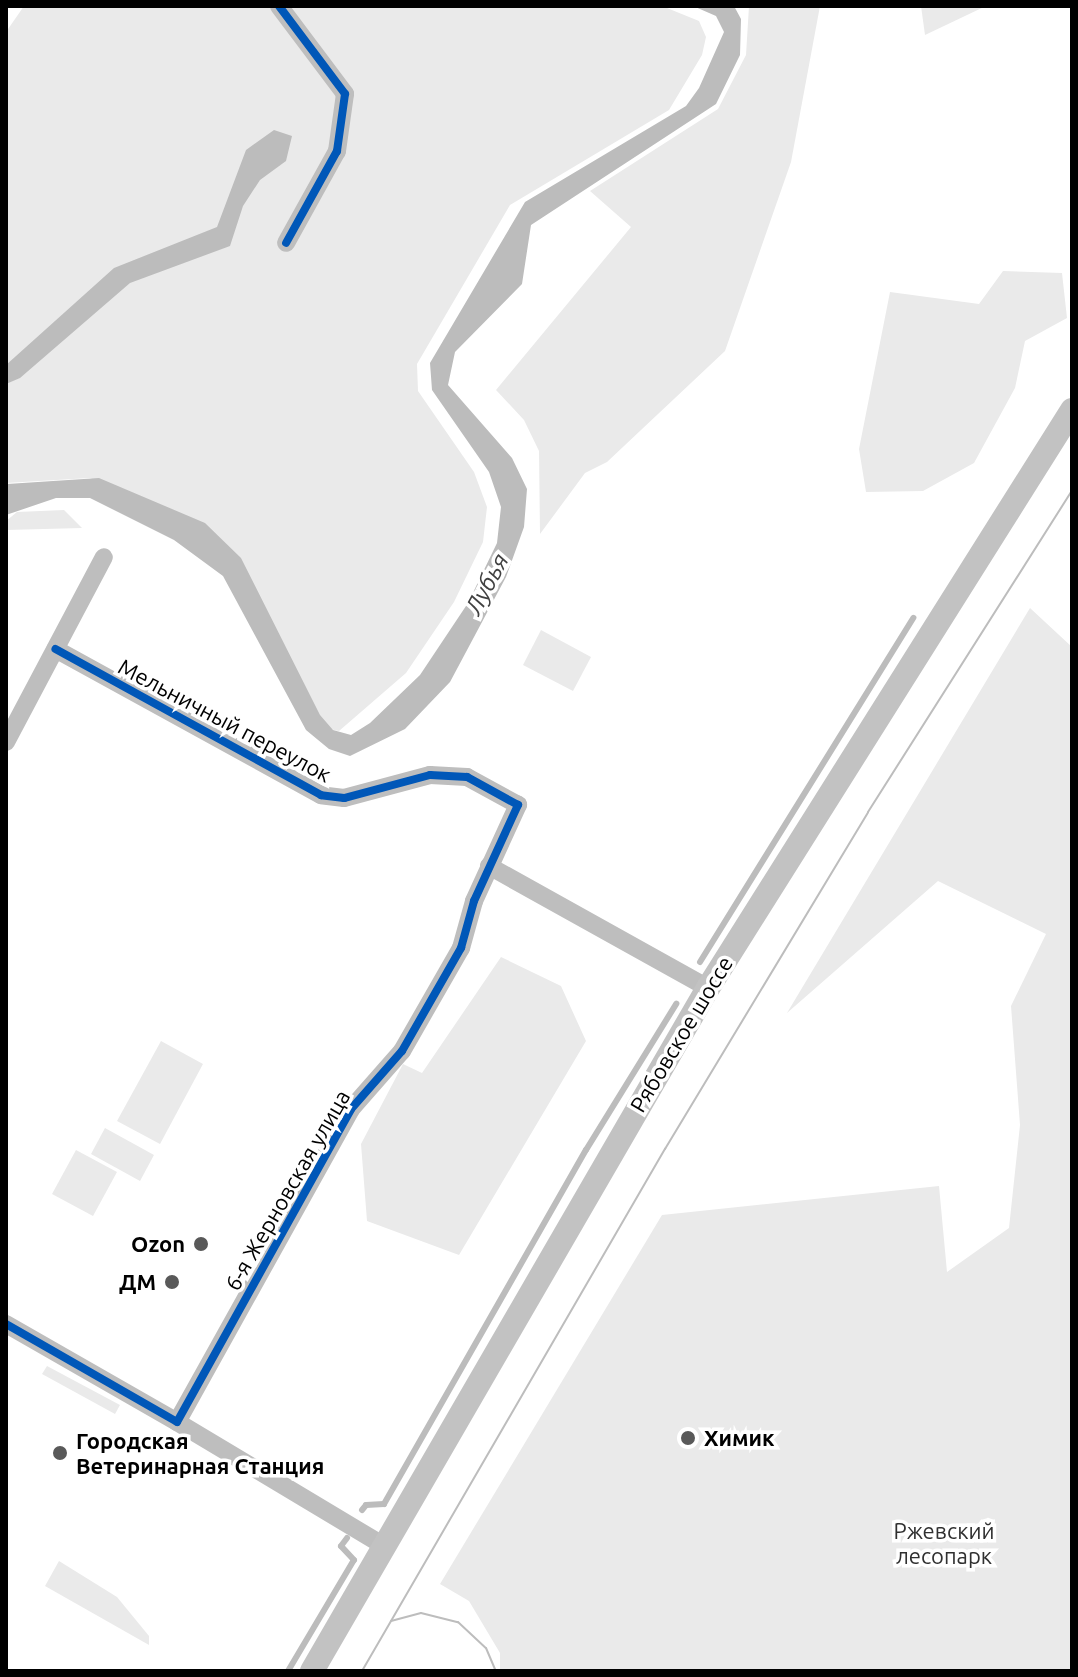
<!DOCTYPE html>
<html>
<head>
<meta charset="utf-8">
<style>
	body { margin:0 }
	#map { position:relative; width:1078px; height:1677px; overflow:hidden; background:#fff; font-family:Ubuntu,sans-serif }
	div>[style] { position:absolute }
	.green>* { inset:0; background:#eaeaea }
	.water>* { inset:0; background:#bcbcbc }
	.stream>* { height:6px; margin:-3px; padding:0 3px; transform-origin:3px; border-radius:3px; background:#bcbcbc }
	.street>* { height:18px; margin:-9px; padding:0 9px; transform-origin:9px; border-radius:9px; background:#bebebe }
	.secondary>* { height:24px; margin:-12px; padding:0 12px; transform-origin:12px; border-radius:12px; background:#c2c2c2 }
	.tram>* { height:2px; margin:-1px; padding:0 1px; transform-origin:1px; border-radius:1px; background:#bdbdbd }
	.cycleway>* { height:8px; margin:-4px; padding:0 4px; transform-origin:4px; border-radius:4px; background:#0057b8 }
	.dots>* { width:22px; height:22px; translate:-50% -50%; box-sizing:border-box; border:4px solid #fff; border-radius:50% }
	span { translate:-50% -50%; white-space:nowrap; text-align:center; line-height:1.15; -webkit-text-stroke:7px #fff; paint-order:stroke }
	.street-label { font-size:22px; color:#000 }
	.poi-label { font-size:22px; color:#000; font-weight:700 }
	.right { translate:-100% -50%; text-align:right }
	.left { translate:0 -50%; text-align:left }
	.park-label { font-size:22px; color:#303030 }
	.water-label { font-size:24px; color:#414141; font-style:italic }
	.frame { position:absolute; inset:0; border:8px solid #000; pointer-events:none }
</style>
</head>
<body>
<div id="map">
	<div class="green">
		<div style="clip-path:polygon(24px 6px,662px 6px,699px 21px,706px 37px,702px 55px,669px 110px,510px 205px,417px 364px,418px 391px,474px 472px,487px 507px,483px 542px,454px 602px,406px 673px,339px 731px,320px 727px,230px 557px,120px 489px,90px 478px,6px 483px,6px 32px)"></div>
		<div style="clip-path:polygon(749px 6px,820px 6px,791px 162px,725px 351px,607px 462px,585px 473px,540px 534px,539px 451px,524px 420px,496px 390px,631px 227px,590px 191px,718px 109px,746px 55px)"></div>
		<div style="clip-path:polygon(921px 6px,986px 6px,925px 35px)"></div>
		<div style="clip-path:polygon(1003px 271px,1062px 273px,1067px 318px,1025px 341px,1015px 388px,974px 463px,923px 491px,866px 492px,859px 449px,890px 292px,979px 304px)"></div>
		<div style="clip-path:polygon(64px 510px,82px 528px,6px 530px,6px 521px,17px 512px)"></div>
		<div style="clip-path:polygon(1030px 608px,1072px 647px,1072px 1671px,500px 1671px,500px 1653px,469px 1601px,440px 1584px,662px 1215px,939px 1186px,947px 1272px,1009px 1228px,1020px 1125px,1011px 1006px,1046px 934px,938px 881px,787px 1013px)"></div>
		<div style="clip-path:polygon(541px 630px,591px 657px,573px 691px,523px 665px)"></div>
		<div style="clip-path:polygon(501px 957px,561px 986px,586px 1041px,459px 1255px,367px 1221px,361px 1144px,403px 1064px,422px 1073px)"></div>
		<div style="clip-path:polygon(161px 1041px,203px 1064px,160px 1144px,117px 1121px)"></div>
		<div style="clip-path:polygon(105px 1128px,154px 1155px,140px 1181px,91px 1154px)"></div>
		<div style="clip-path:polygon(76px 1150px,117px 1172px,93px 1216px,52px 1194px)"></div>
		<div style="clip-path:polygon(47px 1366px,120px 1405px,115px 1414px,42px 1374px)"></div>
		<div style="clip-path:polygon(59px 1561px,117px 1597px,149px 1636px,149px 1645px,45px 1586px)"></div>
	</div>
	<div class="water">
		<div style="clip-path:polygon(693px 6px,734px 6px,741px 19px,740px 55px,716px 104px,531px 225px,522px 284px,455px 352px,448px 385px,512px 458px,527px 489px,524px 527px,506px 577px,450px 682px,405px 729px,350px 756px,329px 749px,306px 730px,223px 576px,174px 540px,90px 498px,56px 498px,6px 515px,7px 484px,99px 478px,205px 523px,241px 558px,320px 715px,333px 730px,351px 735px,370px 723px,420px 675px,468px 603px,497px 543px,501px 507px,489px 472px,432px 390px,430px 363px,525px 202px,686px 106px,699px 88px,724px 32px,716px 16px)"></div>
		<div style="clip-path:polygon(274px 130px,292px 136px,286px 161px,260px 180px,243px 206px,230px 246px,130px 283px,20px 378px,6px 384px,6px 365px,114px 268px,217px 227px,246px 150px)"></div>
	</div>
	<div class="stream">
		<div style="left:700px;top:962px;width:405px;rotate:-58.2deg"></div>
		<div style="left:362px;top:1510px;width:6px;rotate:-51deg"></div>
		<div style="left:366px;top:1505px;width:18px;rotate:-3deg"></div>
		<div style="left:384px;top:1504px;width:408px;rotate:-60.3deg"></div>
		<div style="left:586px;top:1150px;width:172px;rotate:-58.3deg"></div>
		<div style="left:288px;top:1671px;width:129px;rotate:-59.3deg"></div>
		<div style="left:354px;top:1560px;width:19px;rotate:-133deg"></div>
		<div style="left:341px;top:1546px;width:10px;rotate:-53deg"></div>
	</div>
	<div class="street">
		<div style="left:279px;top:6px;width:110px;rotate:53.1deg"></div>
		<div style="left:345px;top:94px;width:58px;rotate:98deg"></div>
		<div style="left:337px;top:151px;width:105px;rotate:119deg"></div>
		<div style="left:6px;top:742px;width:209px;rotate:-62.1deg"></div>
		<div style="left:489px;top:866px;width:251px;rotate:29.1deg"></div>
		<div style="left:6px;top:1324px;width:197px;rotate:29.8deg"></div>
		<div style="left:177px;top:1422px;width:358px;rotate:-60.9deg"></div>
		<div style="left:351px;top:1109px;width:77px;rotate:-48.7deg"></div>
		<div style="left:402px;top:1051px;width:119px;rotate:-60.2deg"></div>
		<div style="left:461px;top:948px;width:49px;rotate:-74.5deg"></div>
		<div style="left:474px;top:901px;width:106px;rotate:-65.4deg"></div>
		<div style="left:518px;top:805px;width:58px;rotate:-151.2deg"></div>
		<div style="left:467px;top:777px;width:37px;rotate:-177deg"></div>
		<div style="left:430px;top:775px;width:89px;rotate:165deg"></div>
		<div style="left:344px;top:798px;width:23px;rotate:-173deg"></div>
		<div style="left:321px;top:795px;width:303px;rotate:-151.2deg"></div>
		<div style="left:177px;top:1422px;width:241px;rotate:30.9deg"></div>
	</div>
	<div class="secondary">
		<div style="left:312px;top:1671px;width:789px;rotate:-59.9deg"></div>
		<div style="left:708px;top:988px;width:683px;rotate:-57.8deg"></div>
	</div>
	<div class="tram">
		<div style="left:391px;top:1621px;width:31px;rotate:-15deg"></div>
		<div style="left:421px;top:1613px;width:38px;rotate:14deg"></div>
		<div style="left:458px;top:1622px;width:38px;rotate:43deg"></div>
		<div style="left:486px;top:1648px;width:25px;rotate:67deg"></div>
		<div style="left:362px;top:1671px;width:604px;rotate:-59.87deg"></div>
		<div style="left:665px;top:1149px;width:393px;rotate:-58.9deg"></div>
		<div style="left:868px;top:812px;width:381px;rotate:-57.6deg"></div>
	</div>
	<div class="cycleway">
		<div style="left:279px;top:6px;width:110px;rotate:53.1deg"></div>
		<div style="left:345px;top:94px;width:58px;rotate:98deg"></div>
		<div style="left:337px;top:151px;width:105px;rotate:119deg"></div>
		<div style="left:6px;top:1324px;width:197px;rotate:29.8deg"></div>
		<div style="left:177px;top:1422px;width:358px;rotate:-60.9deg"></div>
		<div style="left:351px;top:1109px;width:77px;rotate:-48.7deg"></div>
		<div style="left:402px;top:1051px;width:119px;rotate:-60.2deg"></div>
		<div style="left:461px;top:948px;width:49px;rotate:-74.5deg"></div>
		<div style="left:474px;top:901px;width:106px;rotate:-65.4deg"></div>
		<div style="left:518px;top:805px;width:58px;rotate:-151.2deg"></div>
		<div style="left:467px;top:777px;width:37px;rotate:-177deg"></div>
		<div style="left:430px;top:775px;width:89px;rotate:165deg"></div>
		<div style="left:344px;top:798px;width:23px;rotate:-173deg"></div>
		<div style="left:321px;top:795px;width:303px;rotate:-151.2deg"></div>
	</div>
	<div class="dots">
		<div style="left:201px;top:1244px;background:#595959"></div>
		<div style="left:172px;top:1282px;background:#595959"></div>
		<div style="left:688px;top:1438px;background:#595959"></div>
		<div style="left:60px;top:1453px;background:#595959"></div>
	</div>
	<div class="street-label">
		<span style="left:225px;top:720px;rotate:28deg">Мельничный переулок</span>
		<span style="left:681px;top:1034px;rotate:-59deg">Рябовское шоссе</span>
		<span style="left:287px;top:1190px;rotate:-60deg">6-я Жерновская улица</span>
	</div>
	<div class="poi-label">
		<span class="right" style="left:185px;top:1244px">Ozon</span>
		<span class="right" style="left:156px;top:1282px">ДМ</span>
		<span class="left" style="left:704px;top:1438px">Химик</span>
		<span class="left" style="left:76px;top:1453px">Городская<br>Ветеринарная Станция</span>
	</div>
	<div class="park-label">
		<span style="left:944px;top:1543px">Ржевский<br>лесопарк</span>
	</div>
	<div class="water-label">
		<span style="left:487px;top:584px;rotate:-62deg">Лубья</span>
	</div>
	<div class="frame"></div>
</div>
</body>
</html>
